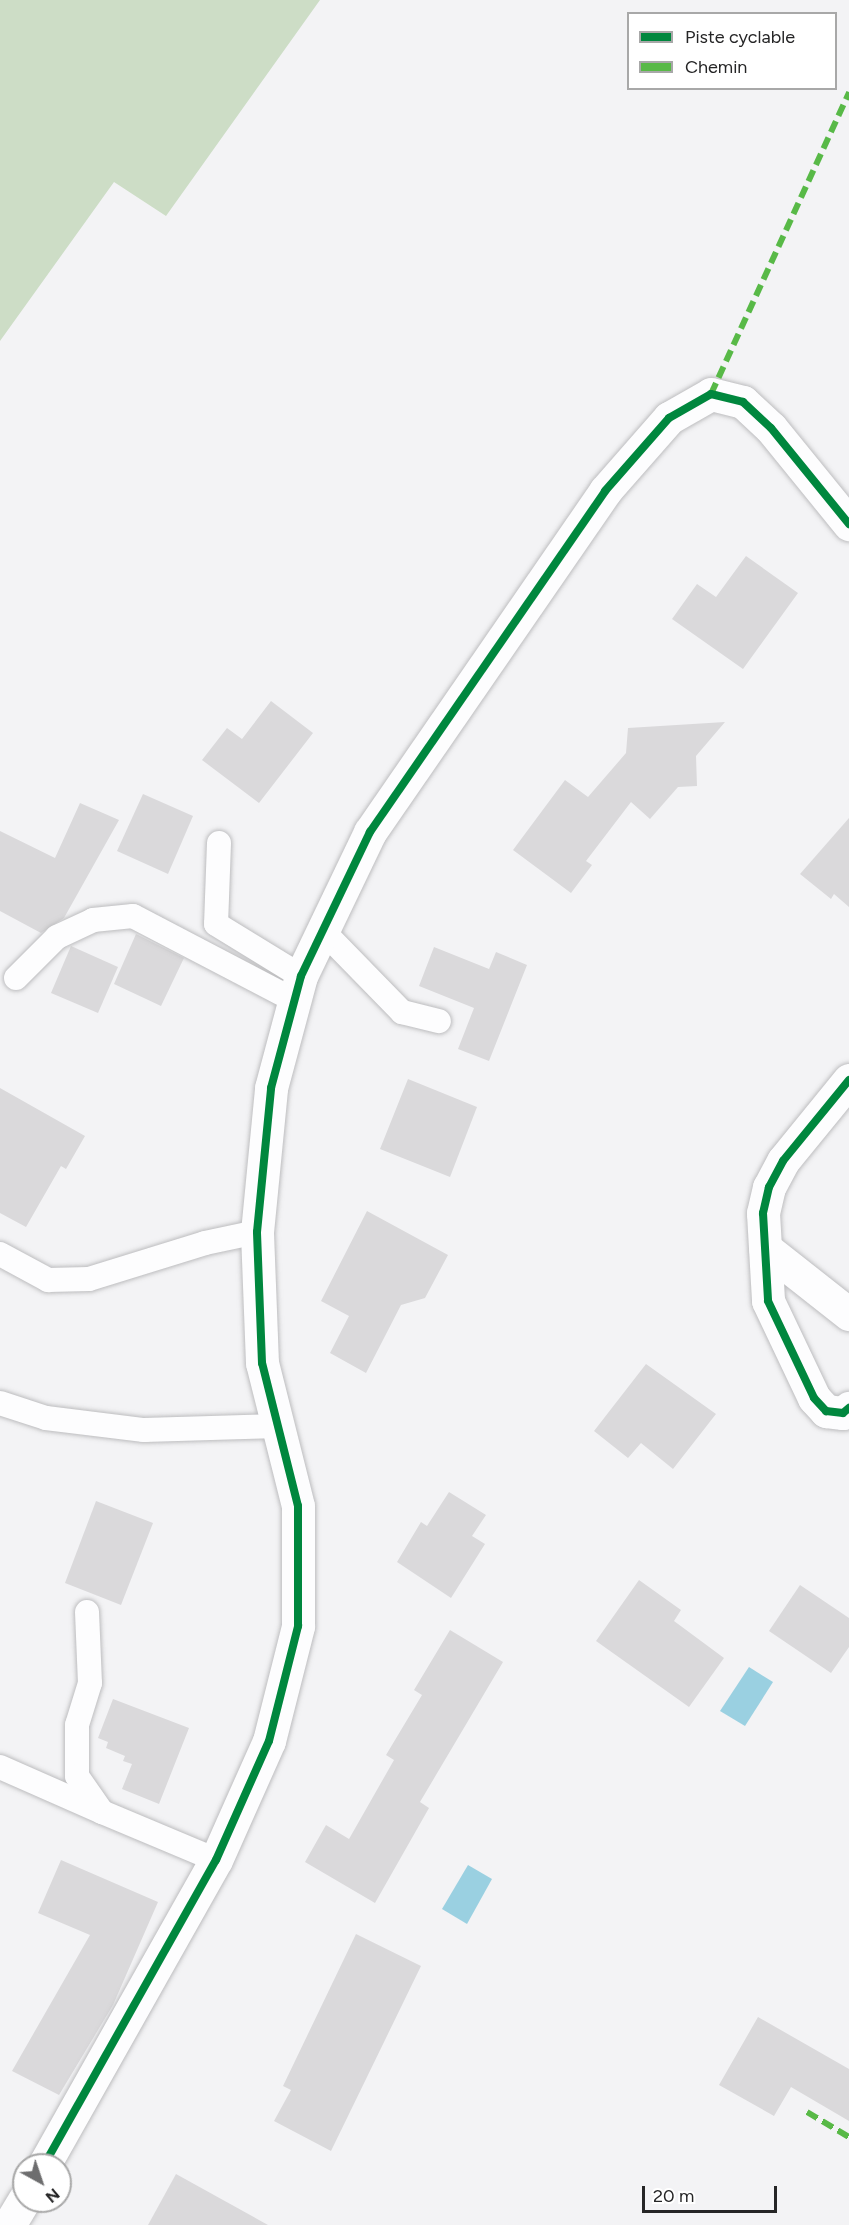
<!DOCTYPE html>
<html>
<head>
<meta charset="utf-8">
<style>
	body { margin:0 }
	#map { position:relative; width:849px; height:2225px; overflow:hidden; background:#f3f3f5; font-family:Figtree,sans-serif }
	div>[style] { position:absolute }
	.green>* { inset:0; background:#cdddc6 }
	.water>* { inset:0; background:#9ad0e1 }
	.building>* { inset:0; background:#dad9db }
	.roads { filter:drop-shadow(0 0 2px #bdbdbf) drop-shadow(0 0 2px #bdbdbf) }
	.service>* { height:24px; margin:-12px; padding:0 12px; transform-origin:12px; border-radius:12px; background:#fdfdfe }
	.minor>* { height:33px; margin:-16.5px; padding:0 16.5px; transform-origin:16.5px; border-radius:16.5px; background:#fdfdfe }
	.quiet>* { height:6px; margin-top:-3px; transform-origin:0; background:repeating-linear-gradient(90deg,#58b947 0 12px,transparent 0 18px) }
	.cycleway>* { height:8px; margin:-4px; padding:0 4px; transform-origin:4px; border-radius:4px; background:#00873e }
	span { translate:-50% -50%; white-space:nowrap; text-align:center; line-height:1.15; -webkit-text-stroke:5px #fff; paint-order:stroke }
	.legend { position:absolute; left:627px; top:12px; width:210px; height:78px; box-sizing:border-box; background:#fff; border:2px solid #a8a8a8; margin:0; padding:8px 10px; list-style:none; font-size:18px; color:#252526 }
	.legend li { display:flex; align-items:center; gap:12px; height:30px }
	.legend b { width:30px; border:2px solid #a8a8a8 }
	.north { position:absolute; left:12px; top:2153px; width:60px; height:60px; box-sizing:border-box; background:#fff; border:2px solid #a8a8a8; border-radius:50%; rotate:140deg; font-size:16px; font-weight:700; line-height:24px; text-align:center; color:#252526 }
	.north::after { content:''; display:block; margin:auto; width:21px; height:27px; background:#6d6d6e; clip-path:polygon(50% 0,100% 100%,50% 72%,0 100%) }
	.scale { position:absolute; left:642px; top:2186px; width:135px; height:27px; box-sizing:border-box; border:3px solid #252526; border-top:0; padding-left:8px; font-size:18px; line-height:21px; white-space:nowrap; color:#252526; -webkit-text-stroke:4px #fff; paint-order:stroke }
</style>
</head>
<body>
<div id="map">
	<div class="green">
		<div style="clip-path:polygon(0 0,320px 0,166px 216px,114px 182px,0 341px)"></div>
	</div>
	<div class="water">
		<div style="clip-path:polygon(749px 1667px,773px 1682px,745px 1726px,720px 1711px)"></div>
		<div style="clip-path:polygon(468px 1865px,492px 1879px,467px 1924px,442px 1909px)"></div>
	</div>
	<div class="building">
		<div style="clip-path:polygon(746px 556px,798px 593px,743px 669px,672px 619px,697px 584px,716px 597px)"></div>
		<div style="clip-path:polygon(271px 701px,313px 733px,259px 803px,202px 760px,227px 728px,242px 739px)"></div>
		<div style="clip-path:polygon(725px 722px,696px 756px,697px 786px,678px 787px,650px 819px,631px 802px,586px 861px,592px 865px,571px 893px,513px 850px,565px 780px,588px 797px,626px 753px,628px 728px)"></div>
		<div style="clip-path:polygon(143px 794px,193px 816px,168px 874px,117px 851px)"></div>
		<div style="clip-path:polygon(80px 803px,119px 820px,64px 918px,41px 933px,0 911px,0 831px,55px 858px)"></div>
		<div style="clip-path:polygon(849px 818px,849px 907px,834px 894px,831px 899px,800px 874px)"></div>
		<div style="clip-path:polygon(136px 934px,184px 958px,161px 1006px,114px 984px)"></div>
		<div style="clip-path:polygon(71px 946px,118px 967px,98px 1013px,51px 993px)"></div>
		<div style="clip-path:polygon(434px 947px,489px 969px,496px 952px,527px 965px,489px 1061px,458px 1049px,474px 1008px,419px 986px)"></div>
		<div style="clip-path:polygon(408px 1079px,477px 1107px,450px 1177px,380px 1149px)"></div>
		<div style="clip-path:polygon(0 1088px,85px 1136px,66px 1169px,61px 1166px,26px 1227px,0 1213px)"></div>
		<div style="clip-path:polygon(367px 1211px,448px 1255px,425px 1298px,401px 1305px,366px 1373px,330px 1353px,349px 1316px,321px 1301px)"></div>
		<div style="clip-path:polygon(646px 1364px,716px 1414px,673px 1469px,641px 1443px,628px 1458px,594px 1431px)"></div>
		<div style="clip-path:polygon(449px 1492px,486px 1515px,472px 1536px,485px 1544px,451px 1598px,397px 1562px,421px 1522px,427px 1526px)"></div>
		<div style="clip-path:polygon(96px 1501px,153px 1523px,121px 1605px,65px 1583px)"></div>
		<div style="clip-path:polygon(639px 1580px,681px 1610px,674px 1621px,724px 1658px,689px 1707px,596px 1641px)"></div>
		<div style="clip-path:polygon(800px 1585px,849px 1618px,849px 1647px,831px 1673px,769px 1631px)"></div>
		<div style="clip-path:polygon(450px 1630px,503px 1662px,420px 1802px,429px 1808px,375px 1903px,305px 1862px,326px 1825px,349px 1839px,394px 1760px,386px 1755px,422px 1695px,414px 1690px)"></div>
		<div style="clip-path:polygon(113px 1699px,189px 1728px,159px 1804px,122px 1789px,132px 1764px,123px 1761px,125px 1756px,106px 1748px,108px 1742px,98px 1738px)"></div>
		<div style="clip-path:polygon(61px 1860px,158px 1902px,113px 2005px,59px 2095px,12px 2071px,90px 1935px,38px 1913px)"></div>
		<div style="clip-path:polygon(356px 1934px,421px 1966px,331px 2151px,274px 2121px,291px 2090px,283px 2086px)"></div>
		<div style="clip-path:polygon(758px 2017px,849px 2069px,849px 2121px,791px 2087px,774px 2116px,719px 2085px)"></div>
		<div style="clip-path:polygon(176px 2174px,268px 2225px,148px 2225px)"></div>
	</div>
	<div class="roads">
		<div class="service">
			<div style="left:219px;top:843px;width:81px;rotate:92.1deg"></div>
			<div style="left:216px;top:924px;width:100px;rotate:31.5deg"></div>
			<div style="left:322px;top:930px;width:115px;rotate:45.7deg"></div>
			<div style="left:402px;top:1012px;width:38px;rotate:14deg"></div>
			<div style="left:16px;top:978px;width:58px;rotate:-45deg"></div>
			<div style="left:57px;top:937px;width:40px;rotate:-25deg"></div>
			<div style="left:93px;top:920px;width:40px;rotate:-5.7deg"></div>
			<div style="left:133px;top:916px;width:182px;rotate:27.6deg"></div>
			<div style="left:0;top:1254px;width:55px;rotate:28.4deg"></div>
			<div style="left:48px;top:1280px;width:41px;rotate:-1.4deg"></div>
			<div style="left:89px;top:1279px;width:121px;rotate:-17.2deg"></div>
			<div style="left:205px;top:1243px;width:53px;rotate:-11.9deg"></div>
			<div style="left:0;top:1403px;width:48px;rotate:18.1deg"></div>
			<div style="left:46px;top:1418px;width:99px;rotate:7deg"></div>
			<div style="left:144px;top:1430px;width:134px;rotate:-1.7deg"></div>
			<div style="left:87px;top:1612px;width:71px;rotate:87.6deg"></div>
			<div style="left:90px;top:1683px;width:44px;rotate:107.2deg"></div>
			<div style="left:77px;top:1725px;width:51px;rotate:90deg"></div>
			<div style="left:77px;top:1776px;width:44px;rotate:55.2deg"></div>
			<div style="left:102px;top:1812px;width:124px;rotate:22.8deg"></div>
			<div style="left:0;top:1767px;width:111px;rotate:23.8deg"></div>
		</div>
		<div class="minor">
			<div style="left:849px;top:1080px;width:104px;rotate:129.2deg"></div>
			<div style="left:783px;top:1161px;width:30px;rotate:118deg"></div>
			<div style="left:769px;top:1187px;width:27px;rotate:103deg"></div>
			<div style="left:763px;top:1213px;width:88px;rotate:86.7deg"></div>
			<div style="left:768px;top:1301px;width:107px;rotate:64.6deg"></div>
			<div style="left:814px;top:1398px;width:18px;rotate:47deg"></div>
			<div style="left:826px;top:1411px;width:17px;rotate:7deg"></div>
			<div style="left:843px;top:1413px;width:8px;rotate:-40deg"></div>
			<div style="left:765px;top:1248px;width:107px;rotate:38.2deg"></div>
			<div style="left:44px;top:2165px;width:350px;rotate:-60.6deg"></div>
			<div style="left:216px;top:1860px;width:130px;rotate:-66deg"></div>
			<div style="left:269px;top:1741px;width:119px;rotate:-75.8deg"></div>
			<div style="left:298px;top:1626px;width:120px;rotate:-90deg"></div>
			<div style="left:298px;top:1506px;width:147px;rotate:-104.1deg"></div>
			<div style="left:262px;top:1363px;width:131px;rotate:-92.2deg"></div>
			<div style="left:257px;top:1232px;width:145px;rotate:-84.4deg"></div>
			<div style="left:271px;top:1088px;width:116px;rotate:-75deg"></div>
			<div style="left:301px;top:976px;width:160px;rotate:-64.4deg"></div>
			<div style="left:370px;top:832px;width:414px;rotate:-55.4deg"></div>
			<div style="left:605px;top:491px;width:97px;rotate:-48.8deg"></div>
			<div style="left:669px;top:418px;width:48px;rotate:-29.7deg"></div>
			<div style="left:711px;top:394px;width:33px;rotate:14deg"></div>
			<div style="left:743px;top:402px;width:38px;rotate:43deg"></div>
			<div style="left:771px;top:428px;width:124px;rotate:50.9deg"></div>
			<div style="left:9px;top:2225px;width:29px;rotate:-59deg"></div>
		</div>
	</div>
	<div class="quiet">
		<div style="left:711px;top:394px;width:332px;rotate:-65.4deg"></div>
		<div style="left:807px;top:2112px;width:49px;rotate:30.8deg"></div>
	</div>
	<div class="cycleway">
		<div style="left:849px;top:1080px;width:104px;rotate:129.2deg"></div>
		<div style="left:783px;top:1161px;width:30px;rotate:118deg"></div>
		<div style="left:769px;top:1187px;width:27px;rotate:103deg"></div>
		<div style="left:763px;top:1213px;width:88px;rotate:86.7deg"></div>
		<div style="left:768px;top:1301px;width:107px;rotate:64.6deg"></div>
		<div style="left:814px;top:1398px;width:18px;rotate:47deg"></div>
		<div style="left:826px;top:1411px;width:17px;rotate:7deg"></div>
		<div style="left:843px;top:1413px;width:8px;rotate:-40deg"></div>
		<div style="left:44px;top:2165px;width:350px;rotate:-60.6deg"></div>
		<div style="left:216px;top:1860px;width:130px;rotate:-66deg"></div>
		<div style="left:269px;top:1741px;width:119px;rotate:-75.8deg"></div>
		<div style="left:298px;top:1626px;width:120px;rotate:-90deg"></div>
		<div style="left:298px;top:1506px;width:147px;rotate:-104.1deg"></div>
		<div style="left:262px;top:1363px;width:131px;rotate:-92.2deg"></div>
		<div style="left:257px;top:1232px;width:145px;rotate:-84.4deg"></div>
		<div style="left:271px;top:1088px;width:116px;rotate:-75deg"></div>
		<div style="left:301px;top:976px;width:160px;rotate:-64.4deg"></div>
		<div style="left:370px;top:832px;width:414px;rotate:-55.4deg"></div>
		<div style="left:605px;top:491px;width:97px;rotate:-48.8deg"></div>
		<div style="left:669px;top:418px;width:48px;rotate:-29.7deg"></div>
		<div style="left:711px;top:394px;width:33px;rotate:14deg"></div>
		<div style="left:743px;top:402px;width:38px;rotate:43deg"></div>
		<div style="left:771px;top:428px;width:124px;rotate:50.9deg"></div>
	</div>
	<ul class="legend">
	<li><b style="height:8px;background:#00873e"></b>Piste cyclable</li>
	<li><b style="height:8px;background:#58b947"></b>Chemin</li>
	</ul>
	<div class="north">N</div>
	<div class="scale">20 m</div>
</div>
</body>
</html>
